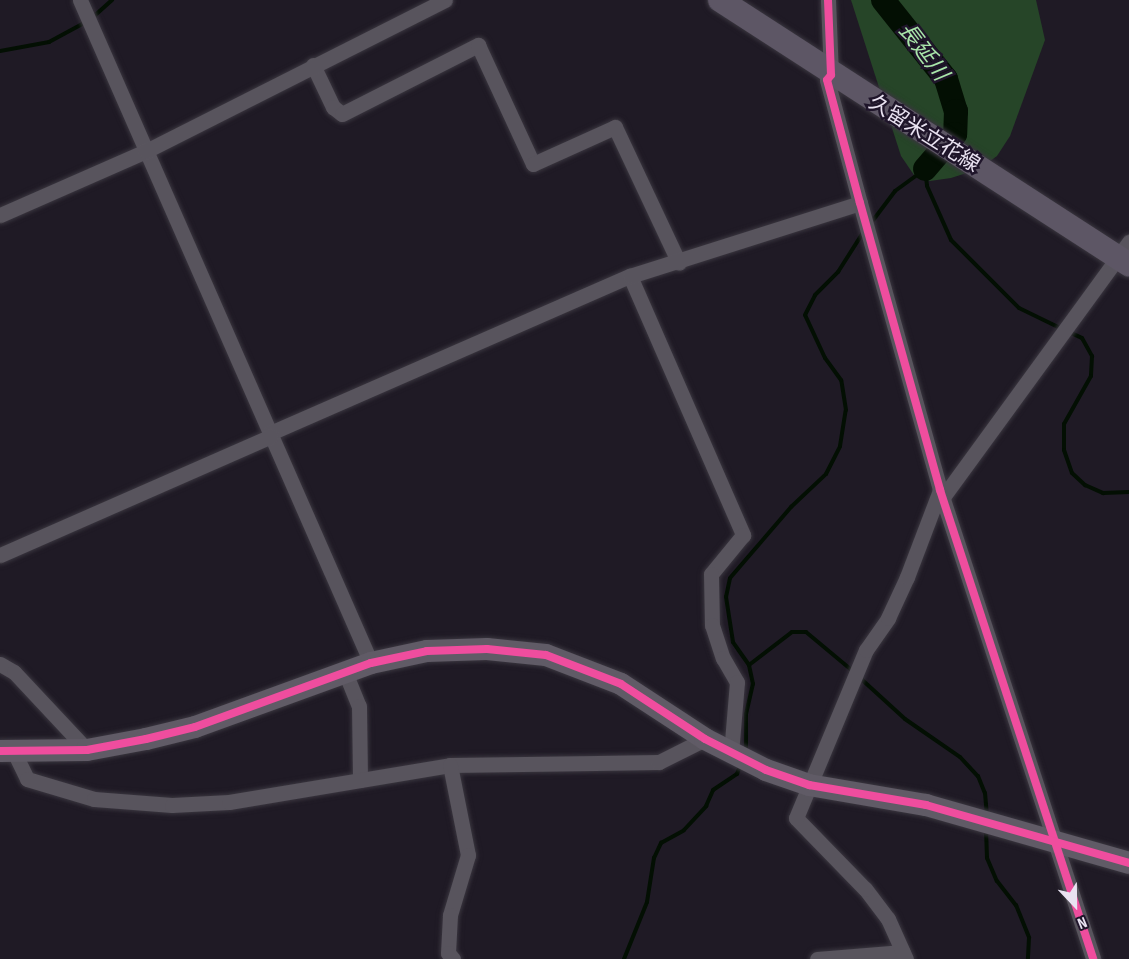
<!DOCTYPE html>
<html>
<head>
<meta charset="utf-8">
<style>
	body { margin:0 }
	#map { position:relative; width:1129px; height:959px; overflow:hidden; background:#1f1a25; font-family:"Sofia Sans Condensed","Noto Sans JP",sans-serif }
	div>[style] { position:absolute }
	.forest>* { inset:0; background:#264528 }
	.stream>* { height:4px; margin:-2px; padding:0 2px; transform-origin:2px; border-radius:2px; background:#030f03 }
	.river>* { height:24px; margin:-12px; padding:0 12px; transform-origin:12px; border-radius:12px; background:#030f03 }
	.roads { filter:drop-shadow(0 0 2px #3a363f) drop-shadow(0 0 2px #3a363f) }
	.street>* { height:15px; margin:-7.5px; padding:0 7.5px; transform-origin:7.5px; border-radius:7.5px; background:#58545d }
	.secondary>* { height:22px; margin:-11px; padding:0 11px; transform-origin:11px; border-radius:11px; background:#605b66 }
	.primary>* { height:24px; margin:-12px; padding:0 12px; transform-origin:12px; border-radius:12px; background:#5d5665 }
	.cycleway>* { height:8px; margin:-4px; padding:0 4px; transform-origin:4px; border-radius:4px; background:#ef4d9e }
	span { translate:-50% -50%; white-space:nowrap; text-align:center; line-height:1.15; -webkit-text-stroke:5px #1f152a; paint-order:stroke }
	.street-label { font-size:21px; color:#e9e2f1 }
	.water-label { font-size:22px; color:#a9e6aa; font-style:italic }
	.north { position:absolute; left:1045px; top:875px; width:60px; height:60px; -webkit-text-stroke:4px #1f152a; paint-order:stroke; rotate:158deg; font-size:16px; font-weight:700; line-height:24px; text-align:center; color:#e9e2f1 }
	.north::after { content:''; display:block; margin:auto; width:21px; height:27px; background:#e9e2f1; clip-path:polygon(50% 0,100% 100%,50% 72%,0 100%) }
</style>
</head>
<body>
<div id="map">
	<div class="forest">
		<div style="clip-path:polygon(851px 0,1036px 0,1045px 40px,1010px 136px,997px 156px,979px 169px,951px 178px,930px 181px,914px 175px,901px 156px)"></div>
	</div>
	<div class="stream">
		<div style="left:92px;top:18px;width:27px;rotate:-42deg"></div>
		<div style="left:0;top:51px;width:50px;rotate:-10.4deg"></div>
		<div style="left:49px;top:42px;width:42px;rotate:-28.4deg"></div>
		<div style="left:925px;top:169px;width:17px;rotate:83deg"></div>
		<div style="left:927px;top:186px;width:59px;rotate:66deg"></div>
		<div style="left:951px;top:240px;width:96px;rotate:45deg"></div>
		<div style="left:1019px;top:308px;width:48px;rotate:26deg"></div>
		<div style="left:871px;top:223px;width:40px;rotate:-53deg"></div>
		<div style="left:895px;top:191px;width:37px;rotate:-36deg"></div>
		<div style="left:1069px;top:332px;width:14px;rotate:25deg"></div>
		<div style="left:1082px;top:338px;width:21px;rotate:61deg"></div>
		<div style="left:1092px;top:356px;width:20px;rotate:93deg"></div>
		<div style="left:1091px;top:376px;width:55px;rotate:119.4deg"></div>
		<div style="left:1064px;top:424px;width:26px;rotate:90deg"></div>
		<div style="left:1064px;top:450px;width:24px;rotate:71deg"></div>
		<div style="left:1072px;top:473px;width:18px;rotate:43deg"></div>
		<div style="left:1085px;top:485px;width:20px;rotate:24deg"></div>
		<div style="left:1103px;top:493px;width:26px;rotate:-2deg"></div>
		<div style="left:749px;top:665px;width:54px;rotate:-37.5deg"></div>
		<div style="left:792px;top:632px;width:14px"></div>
		<div style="left:806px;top:632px;width:62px;rotate:39.8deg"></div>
		<div style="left:859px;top:677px;width:62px;rotate:42.4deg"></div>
		<div style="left:905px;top:719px;width:67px;rotate:34.6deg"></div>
		<div style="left:960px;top:757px;width:26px;rotate:47deg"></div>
		<div style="left:978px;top:776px;width:18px;rotate:68deg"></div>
		<div style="left:985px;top:793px;width:23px;rotate:85deg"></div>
		<div style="left:746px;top:751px;width:37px;rotate:-90deg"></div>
		<div style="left:746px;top:714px;width:31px;rotate:-77deg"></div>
		<div style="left:753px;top:684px;width:19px;rotate:-102deg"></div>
		<div style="left:749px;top:665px;width:28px;rotate:-125deg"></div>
		<div style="left:733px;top:642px;width:46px;rotate:-98.8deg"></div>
		<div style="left:726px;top:597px;width:19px;rotate:-78deg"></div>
		<div style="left:730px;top:578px;width:94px;rotate:-49.3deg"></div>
		<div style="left:791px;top:507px;width:48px;rotate:-43.3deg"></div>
		<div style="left:826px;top:474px;width:31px;rotate:-63deg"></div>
		<div style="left:840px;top:446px;width:36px;rotate:-81deg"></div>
		<div style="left:846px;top:410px;width:30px;rotate:-99deg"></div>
		<div style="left:841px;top:380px;width:27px;rotate:-126deg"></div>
		<div style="left:825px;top:358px;width:47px;rotate:-114.9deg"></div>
		<div style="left:805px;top:315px;width:22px;rotate:-63deg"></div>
		<div style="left:815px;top:295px;width:33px;rotate:-45deg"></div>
		<div style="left:838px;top:272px;width:49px;rotate:-57.6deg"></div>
		<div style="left:986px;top:829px;width:29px;rotate:88deg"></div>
		<div style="left:987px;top:858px;width:25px;rotate:67deg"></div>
		<div style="left:997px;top:881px;width:31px;rotate:52deg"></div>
		<div style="left:1016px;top:905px;width:35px;rotate:68deg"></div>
		<div style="left:1029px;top:938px;width:21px;rotate:93deg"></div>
		<div style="left:624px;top:959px;width:61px;rotate:-68deg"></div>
		<div style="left:647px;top:902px;width:45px;rotate:-81deg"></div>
		<div style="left:654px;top:858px;width:17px;rotate:-65deg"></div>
		<div style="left:661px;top:843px;width:26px;rotate:-29deg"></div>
		<div style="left:684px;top:830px;width:33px;rotate:-47deg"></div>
		<div style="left:706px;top:806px;width:17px;rotate:-66deg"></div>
		<div style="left:713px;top:790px;width:29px;rotate:-34deg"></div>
		<div style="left:737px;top:774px;width:9px;rotate:-69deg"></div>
	</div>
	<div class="river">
		<div style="left:883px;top:0;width:101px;rotate:51.4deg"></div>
		<div style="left:946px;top:79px;width:34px;rotate:73deg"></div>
		<div style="left:956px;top:111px;width:23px;rotate:92deg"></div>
		<div style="left:955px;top:134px;width:46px;rotate:130.6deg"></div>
	</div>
	<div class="roads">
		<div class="street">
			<div style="left:80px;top:0;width:724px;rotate:66.3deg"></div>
			<div style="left:828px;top:0;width:75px;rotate:87.7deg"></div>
			<div style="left:831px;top:75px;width:6px;rotate:129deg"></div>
			<div style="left:827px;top:80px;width:127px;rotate:75deg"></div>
			<div style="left:860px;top:203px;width:298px;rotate:74.4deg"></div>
			<div style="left:940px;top:490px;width:493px;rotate:71.9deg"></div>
			<div style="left:313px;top:65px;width:47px;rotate:64.5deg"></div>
			<div style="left:333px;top:107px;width:11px;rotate:38deg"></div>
			<div style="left:342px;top:114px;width:153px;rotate:-26.9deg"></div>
			<div style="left:478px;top:45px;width:131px;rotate:65.2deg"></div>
			<div style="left:533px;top:164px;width:90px;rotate:-24.3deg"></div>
			<div style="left:615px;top:127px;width:150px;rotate:64.8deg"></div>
			<div style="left:0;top:215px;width:159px;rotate:-23.7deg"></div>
			<div style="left:146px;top:151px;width:335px;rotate:-26.8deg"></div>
			<div style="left:630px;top:276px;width:283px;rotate:66.4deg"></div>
			<div style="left:743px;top:535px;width:50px;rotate:129.4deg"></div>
			<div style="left:711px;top:574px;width:51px;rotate:88.9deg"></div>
			<div style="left:712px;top:625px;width:35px;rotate:72deg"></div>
			<div style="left:723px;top:658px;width:28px;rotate:60deg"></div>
			<div style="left:737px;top:682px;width:71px;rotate:94.8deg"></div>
			<div style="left:270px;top:433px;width:393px;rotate:-23.6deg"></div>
			<div style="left:630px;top:276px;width:241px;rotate:-17.6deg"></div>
			<div style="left:943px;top:497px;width:316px;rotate:-53.9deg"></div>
			<div style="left:0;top:555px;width:296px;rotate:-23.7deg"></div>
			<div style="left:0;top:664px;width:16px;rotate:30deg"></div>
			<div style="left:14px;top:672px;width:107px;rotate:46.9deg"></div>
			<div style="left:345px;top:672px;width:37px;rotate:68deg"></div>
			<div style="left:359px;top:706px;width:74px;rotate:89.2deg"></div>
			<div style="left:14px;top:752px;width:30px;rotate:64deg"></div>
			<div style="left:27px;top:779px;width:70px;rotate:16.6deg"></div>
			<div style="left:94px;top:799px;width:78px;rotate:4.4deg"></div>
			<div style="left:172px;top:805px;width:57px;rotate:-3deg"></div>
			<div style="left:229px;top:802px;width:224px;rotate:-9.5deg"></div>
			<div style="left:450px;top:765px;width:209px;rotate:-0.8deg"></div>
			<div style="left:659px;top:762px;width:51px;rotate:-26.6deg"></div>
			<div style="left:450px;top:765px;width:92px;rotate:78.7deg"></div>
			<div style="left:468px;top:855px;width:63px;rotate:106.7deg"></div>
			<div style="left:450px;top:915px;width:38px;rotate:93deg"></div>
			<div style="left:448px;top:953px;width:8px;rotate:50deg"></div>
			<div style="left:817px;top:959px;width:86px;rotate:-4.7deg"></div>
			<div style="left:906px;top:959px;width:44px;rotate:-114.2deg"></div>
			<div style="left:888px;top:919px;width:38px;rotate:-127deg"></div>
			<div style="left:865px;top:889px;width:99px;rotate:-134.2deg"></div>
			<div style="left:796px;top:818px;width:182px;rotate:-67.4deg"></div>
			<div style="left:866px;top:650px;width:39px;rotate:-55deg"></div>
			<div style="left:888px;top:618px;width:45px;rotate:-65.1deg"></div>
			<div style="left:907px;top:577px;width:93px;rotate:-69.2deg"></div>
		</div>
		<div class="secondary">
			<div style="left:0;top:751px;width:87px;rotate:-0.7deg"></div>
			<div style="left:87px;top:750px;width:60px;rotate:-10.6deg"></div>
			<div style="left:146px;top:739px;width:50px;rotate:-13.8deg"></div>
			<div style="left:195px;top:727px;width:187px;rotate:-20deg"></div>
			<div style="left:371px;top:663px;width:57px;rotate:-12.1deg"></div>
			<div style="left:427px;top:651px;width:60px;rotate:-1.9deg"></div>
			<div style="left:487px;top:649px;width:59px;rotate:5.8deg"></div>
			<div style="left:546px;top:655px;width:80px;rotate:21.1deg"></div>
			<div style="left:621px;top:684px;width:100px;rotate:33.2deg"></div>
			<div style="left:705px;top:739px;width:68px;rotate:26.9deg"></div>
			<div style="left:766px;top:770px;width:46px;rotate:19.2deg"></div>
			<div style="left:809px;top:785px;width:119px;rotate:9.7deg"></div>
			<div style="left:926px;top:805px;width:211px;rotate:15.9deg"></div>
		</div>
		<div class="primary">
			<div style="left:720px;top:0;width:487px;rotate:32.9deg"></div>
		</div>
	</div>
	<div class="cycleway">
		<div style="left:828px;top:0;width:75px;rotate:87.7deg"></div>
		<div style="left:831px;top:75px;width:6px;rotate:129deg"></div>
		<div style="left:827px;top:80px;width:127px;rotate:75deg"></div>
		<div style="left:860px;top:203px;width:298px;rotate:74.4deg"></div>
		<div style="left:940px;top:490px;width:493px;rotate:71.9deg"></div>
		<div style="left:0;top:751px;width:87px;rotate:-0.7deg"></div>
		<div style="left:87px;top:750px;width:60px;rotate:-10.6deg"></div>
		<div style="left:146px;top:739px;width:50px;rotate:-13.8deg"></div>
		<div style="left:195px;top:727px;width:187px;rotate:-20deg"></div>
		<div style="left:371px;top:663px;width:57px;rotate:-12.1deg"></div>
		<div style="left:427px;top:651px;width:60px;rotate:-1.9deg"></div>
		<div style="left:487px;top:649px;width:59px;rotate:5.8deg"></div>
		<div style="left:546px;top:655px;width:80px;rotate:21.1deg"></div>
		<div style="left:621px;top:684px;width:100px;rotate:33.2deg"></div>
		<div style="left:705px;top:739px;width:68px;rotate:26.9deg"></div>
		<div style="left:766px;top:770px;width:46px;rotate:19.2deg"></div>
		<div style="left:809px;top:785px;width:119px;rotate:9.7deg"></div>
		<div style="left:926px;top:805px;width:211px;rotate:15.9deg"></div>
	</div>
	<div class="street-label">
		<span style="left:924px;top:134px;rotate:32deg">久留米立花線</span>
	</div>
	<div class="water-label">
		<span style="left:923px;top:52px;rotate:53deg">長延川</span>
	</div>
	<div class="north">N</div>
</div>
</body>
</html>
